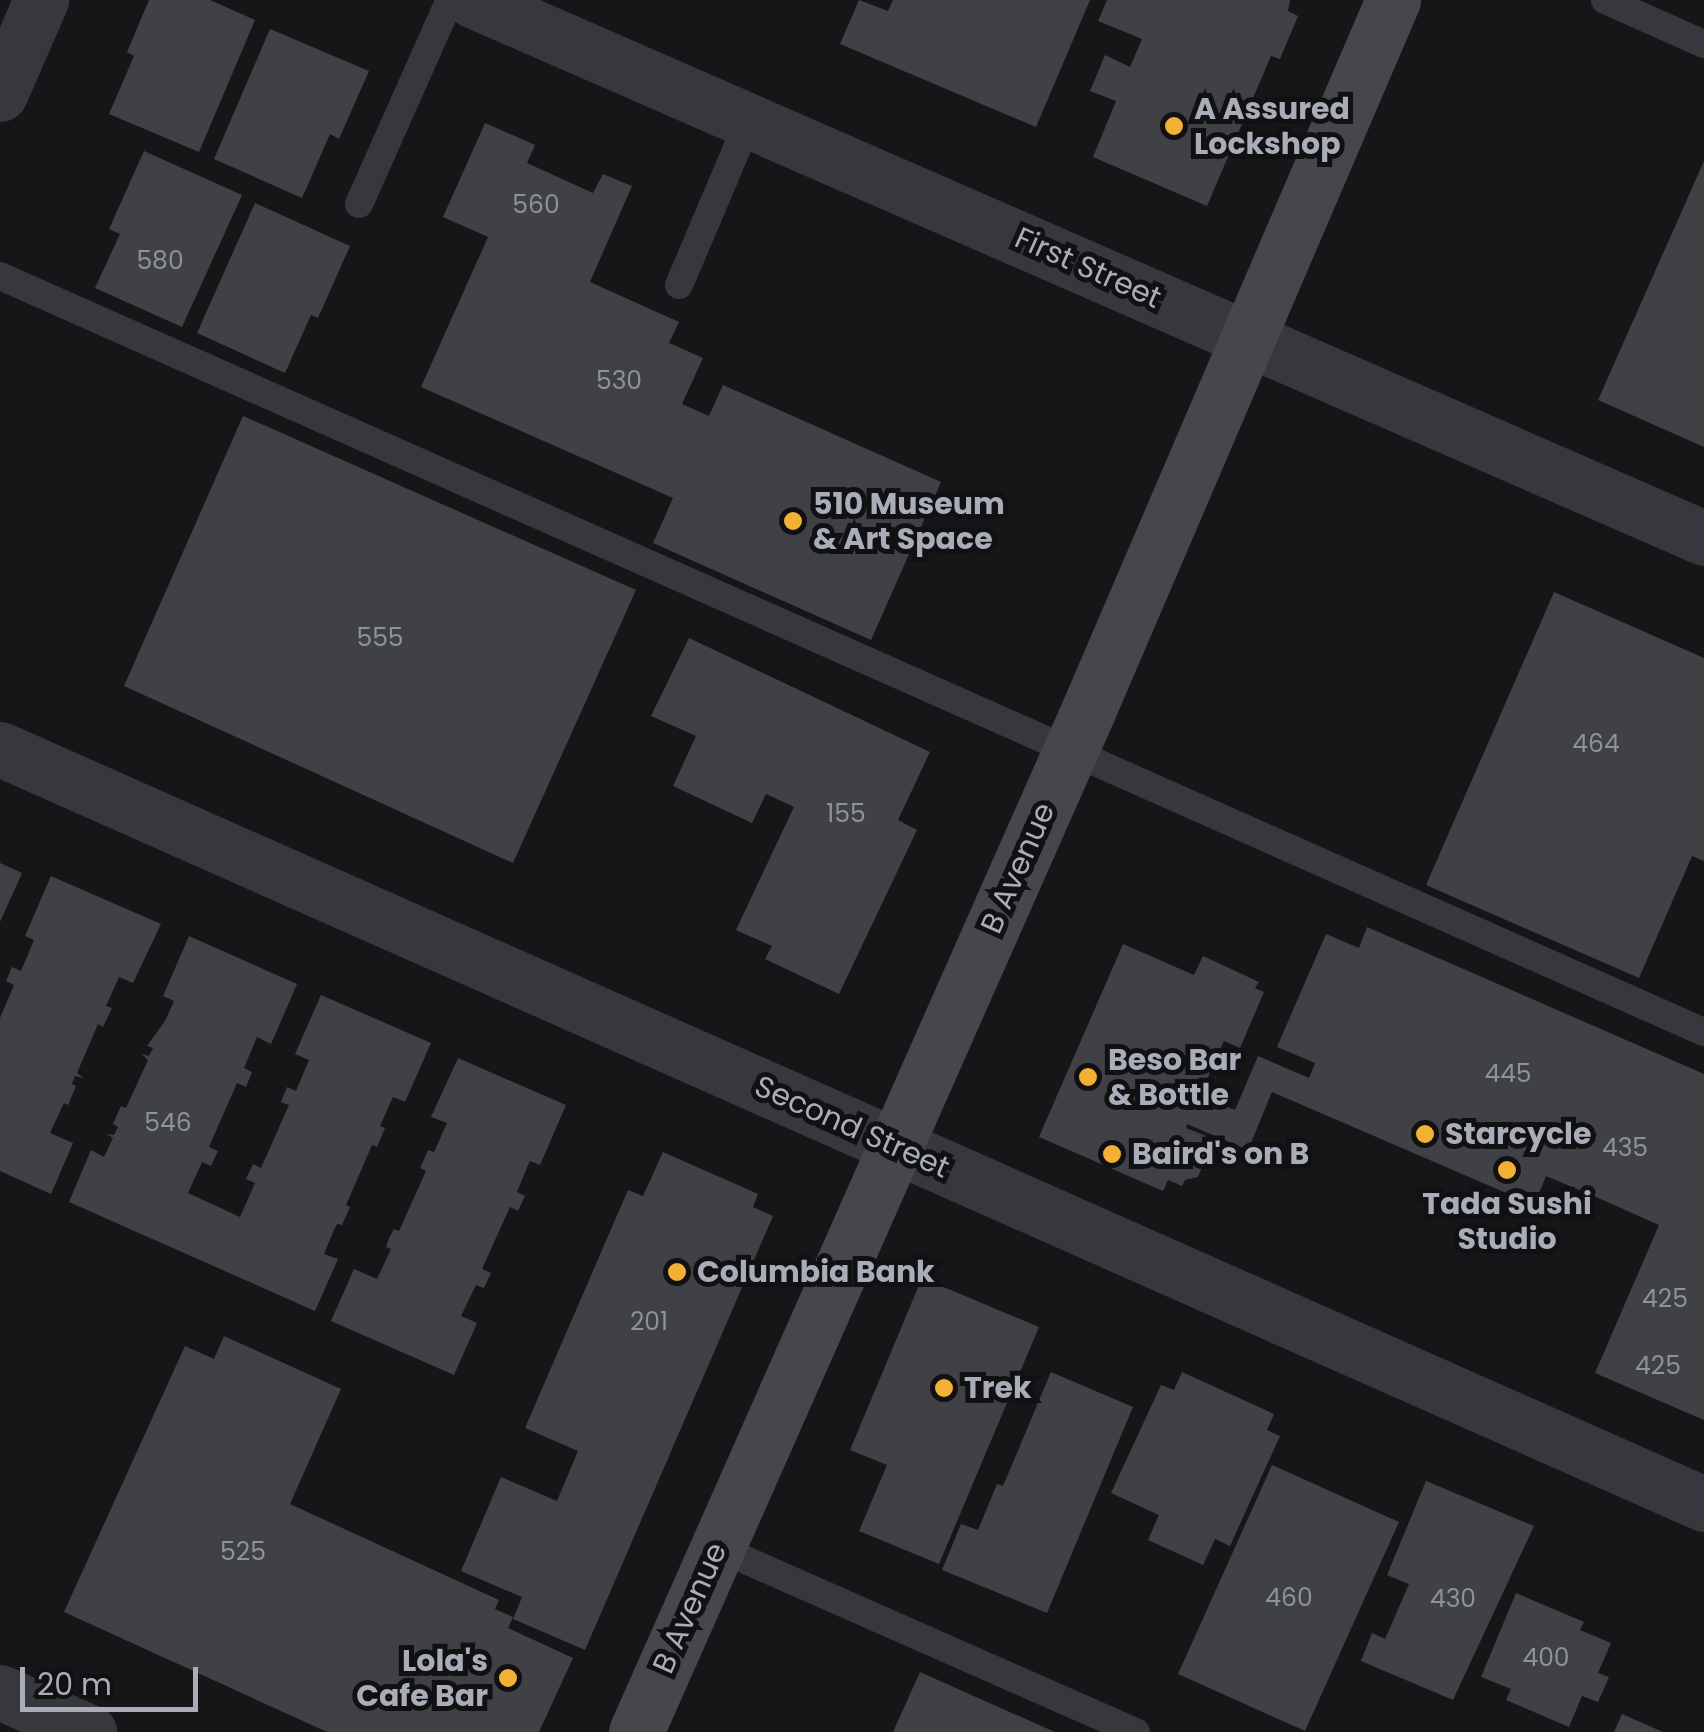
<!DOCTYPE html>
<html>
<head>
<meta charset="utf-8">
<style>
	body { margin:0 }
	#map { position:relative; width:1704px; height:1732px; overflow:hidden; background:#161618; font-family:Poppins,sans-serif }
	div>[style] { position:absolute }
	.building>* { inset:0; background:#404145 }
	.lane>* { height:28px; margin:-14px; padding:0 14px; transform-origin:14px; border-radius:14px; background:#37383d }
	.street>* { height:55px; margin:-27.5px; padding:0 27.5px; transform-origin:27.5px; border-radius:27.5px; background:#37383d }
	.secondary>* { height:55px; margin:-27.5px; padding:0 27.5px; transform-origin:27.5px; border-radius:27.5px; background:#45474d }
	.dots>* { width:28px; height:28px; translate:-50% -50%; box-sizing:border-box; border:5px solid #111113; border-radius:50% }
	span { translate:-50% -50%; white-space:nowrap; text-align:center; line-height:1.15; -webkit-text-stroke:10px #111113; paint-order:stroke }
	.number-label { font-size:25px; color:#8e929b }
	.number-label span { -webkit-text-stroke-width:0 }
	.poi-label { font-size:30px; color:#a8adb8; font-weight:700 }
	.left { translate:0 -50%; text-align:left }
	.right { translate:-100% -50%; text-align:right }
	.street-label { font-size:30px; color:#a8adb8 }
	.scale { position:absolute; left:20px; top:1667px; width:178px; height:45px; box-sizing:border-box; border:5px solid #a8adb8; border-top:0; padding-left:12px; font-size:30px; line-height:35px; white-space:nowrap; color:#a8adb8; -webkit-text-stroke:8px #111113; paint-order:stroke }
</style>
</head>
<body>
<div id="map">
	<div class="building">
		<div style="clip-path:polygon(149px 0,210px 0,255px 20px,199px 152px,109px 114px,134px 56px,127px 52px)"></div>
		<div style="clip-path:polygon(859px 0,888px 11px,893px 0,1090px 0,1036px 127px,840px 44px)"></div>
		<div style="clip-path:polygon(1107px 0,1290px 0,1288px 11px,1298px 16px,1280px 59px,1271px 56px,1207px 206px,1093px 157px,1116px 101px,1090px 91px,1105px 55px,1130px 67px,1142px 39px,1098px 21px)"></div>
		<div style="clip-path:polygon(270px 29px,369px 71px,339px 139px,330px 134px,302px 198px,214px 159px)"></div>
		<div style="clip-path:polygon(485px 123px,535px 145px,527px 163px,593px 193px,603px 174px,632px 186px,590px 282px,679px 322px,669px 343px,703px 358px,682px 404px,709px 416px,723px 385px,941px 482px,871px 640px,653px 543px,673px 498px,421px 387px,488px 237px,443px 217px)"></div>
		<div style="clip-path:polygon(144px 151px,242px 195px,182px 327px,95px 288px,120px 234px,109px 229px)"></div>
		<div style="clip-path:polygon(1704px 161px,1704px 447px,1598px 400px)"></div>
		<div style="clip-path:polygon(255px 203px,350px 246px,318px 318px,311px 315px,285px 373px,197px 333px)"></div>
		<div style="clip-path:polygon(243px 416px,636px 590px,513px 863px,124px 686px)"></div>
		<div style="clip-path:polygon(1554px 592px,1704px 658px,1704px 861px,1692px 856px,1639px 978px,1426px 885px)"></div>
		<div style="clip-path:polygon(689px 638px,930px 752px,898px 820px,917px 830px,839px 994px,765px 959px,772px 946px,736px 930px,794px 807px,766px 794px,752px 823px,673px 786px,696px 736px,651px 716px)"></div>
		<div style="clip-path:polygon(0 863px,22px 873px,0 922px)"></div>
		<div style="clip-path:polygon(51px 876px,161px 924px,133px 983px,119px 977px,106px 1006px,112px 1008px,103px 1027px,98px 1024px,77px 1073px,84px 1078px,75px 1076px,72px 1084px,76px 1086px,68px 1105px,64px 1103px,50px 1133px,73px 1143px,51px 1194px,0 1171px,0 1018px,14px 985px,6px 981px,12px 967px,21px 971px,34px 940px,25px 936px)"></div>
		<div style="clip-path:polygon(1367px 927px,1704px 1074px,1704px 1420px,1595px 1373px,1659px 1225px,1596px 1197px,1546px 1176px,1534px 1205px,1272px 1092px,1248px 1150px,1187px 1124px,1186px 1128px,1206px 1136px,1202px 1143px,1207px 1155px,1198px 1177px,1185px 1180px,1182px 1186px,1168px 1180px,1163px 1191px,1039px 1137px,1123px 944px,1194px 975px,1203px 956px,1259px 982px,1255px 988px,1264px 992px,1240px 1048px,1224px 1041px,1200px 1095px,1235px 1110px,1258px 1056px,1309px 1078px,1315px 1063px,1277px 1047px,1326px 934px,1359px 948px)"></div>
		<div style="clip-path:polygon(189px 936px,297px 984px,271px 1044px,257px 1037px,244px 1068px,252px 1072px,246px 1087px,237px 1083px,209px 1147px,218px 1151px,211px 1166px,202px 1162px,188px 1193px,240px 1217px,255px 1183px,246px 1179px,253px 1164px,261px 1168px,289px 1105px,281px 1102px,287px 1087px,296px 1091px,309px 1060px,295px 1054px,321px 995px,431px 1043px,405px 1102px,393px 1097px,380px 1126px,385px 1128px,377px 1147px,372px 1145px,346px 1205px,350px 1207px,342px 1225px,337px 1224px,333px 1232px,324px 1254px,338px 1259px,315px 1311px,69px 1202px,91px 1150px,104px 1157px,113px 1138px,106px 1134px,114px 1135px,118px 1127px,113px 1124px,121px 1106px,126px 1108px,148px 1060px,141px 1054px,149px 1056px,153px 1048px,147px 1046px,165px 1021px,174px 1001px,163px 996px)"></div>
		<div style="clip-path:polygon(458px 1058px,566px 1105px,540px 1165px,530px 1161px,528px 1165px,517px 1192px,525px 1196px,518px 1211px,510px 1207px,482px 1269px,491px 1273px,484px 1288px,476px 1285px,461px 1316px,477px 1323px,454px 1375px,331px 1321px,354px 1269px,377px 1279px,391px 1249px,386px 1247px,389px 1238px,394px 1229px,399px 1231px,426px 1171px,420px 1168px,428px 1150px,434px 1152px,447px 1123px,431px 1117px)"></div>
		<div style="clip-path:polygon(663px 1152px,758px 1194px,753px 1207px,773px 1216px,585px 1650px,513px 1619px,522px 1597px,461px 1571px,501px 1477px,557px 1501px,578px 1451px,525px 1428px,628px 1190px,643px 1196px)"></div>
		<div style="clip-path:polygon(922px 1278px,1039px 1327px,939px 1564px,859px 1531px,887px 1465px,850px 1450px)"></div>
		<div style="clip-path:polygon(224px 1336px,341px 1389px,290px 1504px,499px 1600px,495px 1609px,513px 1617px,508px 1628px,573px 1658px,539px 1732px,327px 1732px,64px 1612px,185px 1346px,214px 1359px)"></div>
		<div style="clip-path:polygon(1051px 1372px,1133px 1407px,1047px 1613px,942px 1570px,961px 1524px,978px 1530px,997px 1484px,1003px 1486px)"></div>
		<div style="clip-path:polygon(1182px 1372px,1274px 1414px,1267px 1430px,1280px 1436px,1230px 1546px,1215px 1539px,1203px 1565px,1148px 1540px,1159px 1515px,1111px 1493px,1161px 1385px,1174px 1390px)"></div>
		<div style="clip-path:polygon(1272px 1465px,1399px 1522px,1305px 1731px,1178px 1674px)"></div>
		<div style="clip-path:polygon(1426px 1481px,1534px 1526px,1453px 1700px,1361px 1661px,1372px 1633px,1385px 1639px,1409px 1584px,1387px 1575px)"></div>
		<div style="clip-path:polygon(1516px 1593px,1584px 1622px,1580px 1630px,1611px 1643px,1598px 1673px,1609px 1677px,1598px 1702px,1582px 1696px,1569px 1727px,1506px 1700px,1511px 1689px,1481px 1677px)"></div>
		<div style="clip-path:polygon(920px 1672px,996px 1706px,1055px 1732px,893px 1732px)"></div>
		<div style="clip-path:polygon(1622px 1714px,1663px 1732px,1614px 1732px)"></div>
	</div>
	<div class="lane">
		<div style="left:1605px;top:0;width:108px;rotate:24deg"></div>
		<div style="left:359px;top:204px;width:223px;rotate:-66deg"></div>
		<div style="left:0;top:276px;width:1864px;rotate:23.93deg"></div>
		<div style="left:679px;top:285px;width:179px;rotate:-67deg"></div>
		<div style="left:716px;top:1547px;width:459px;rotate:23.8deg"></div>
	</div>
	<div class="street">
		<div style="left:472px;top:0;width:1344px;rotate:23.59deg"></div>
		<div style="left:0;top:94px;width:103px;rotate:-66.4deg"></div>
		<div style="left:0;top:749px;width:1864px;rotate:23.9deg"></div>
		<div style="left:0;top:1692px;width:98px;rotate:24.2deg"></div>
	</div>
	<div class="secondary">
		<div style="left:636px;top:1732px;width:1117px;rotate:-66.12deg"></div>
		<div style="left:1088px;top:711px;width:774px;rotate:-66.78deg"></div>
	</div>
	<div class="dots">
		<div style="left:1174px;top:126px;background:#f2b134"></div>
		<div style="left:793px;top:521px;background:#f2b134"></div>
		<div style="left:1088px;top:1077px;background:#f2b134"></div>
		<div style="left:1425px;top:1134px;background:#f2b134"></div>
		<div style="left:1112px;top:1154px;background:#f2b134"></div>
		<div style="left:1507px;top:1170px;background:#f2b134"></div>
		<div style="left:677px;top:1272px;background:#f2b134"></div>
		<div style="left:944px;top:1388px;background:#f2b134"></div>
		<div style="left:508px;top:1678px;background:#f2b134"></div>
	</div>
	<div class="number-label">
		<span style="left:536px;top:205px">560</span>
		<span style="left:160px;top:261px">580</span>
		<span style="left:619px;top:381px">530</span>
		<span style="left:380px;top:638px">555</span>
		<span style="left:1596px;top:744px">464</span>
		<span style="left:846px;top:814px">155</span>
		<span style="left:1508px;top:1074px">445</span>
		<span style="left:168px;top:1123px">546</span>
		<span style="left:1625px;top:1148px">435</span>
		<span style="left:1665px;top:1299px">425</span>
		<span style="left:649px;top:1322px">201</span>
		<span style="left:1658px;top:1366px">425</span>
		<span style="left:243px;top:1552px">525</span>
		<span style="left:1289px;top:1598px">460</span>
		<span style="left:1453px;top:1599px">430</span>
		<span style="left:1546px;top:1658px">400</span>
	</div>
	<div class="poi-label">
		<span class="left" style="left:1194px;top:126px">A Assured<br>Lockshop</span>
		<span class="left" style="left:813px;top:521px">510 Museum<br>&amp; Art Space</span>
		<span class="left" style="left:1108px;top:1077px">Beso Bar<br>&amp; Bottle</span>
		<span class="left" style="left:1445px;top:1134px">Starcycle</span>
		<span class="left" style="left:1132px;top:1154px">Baird's on B</span>
		<span style="left:1507px;top:1221px">Tada Sushi<br>Studio</span>
		<span class="left" style="left:697px;top:1272px">Columbia Bank</span>
		<span class="left" style="left:964px;top:1388px">Trek</span>
		<span class="right" style="left:488px;top:1678px">Lola's<br>Cafe Bar</span>
	</div>
	<div class="street-label">
		<span style="left:1088px;top:268px;rotate:24deg">First Street</span>
		<span style="left:1018px;top:868px;rotate:-66deg">B Avenue</span>
		<span style="left:852px;top:1127px;rotate:24deg">Second Street</span>
		<span style="left:690px;top:1608px;rotate:-66deg">B Avenue</span>
	</div>
	<div class="scale">20 m</div>
</div>
</body>
</html>
